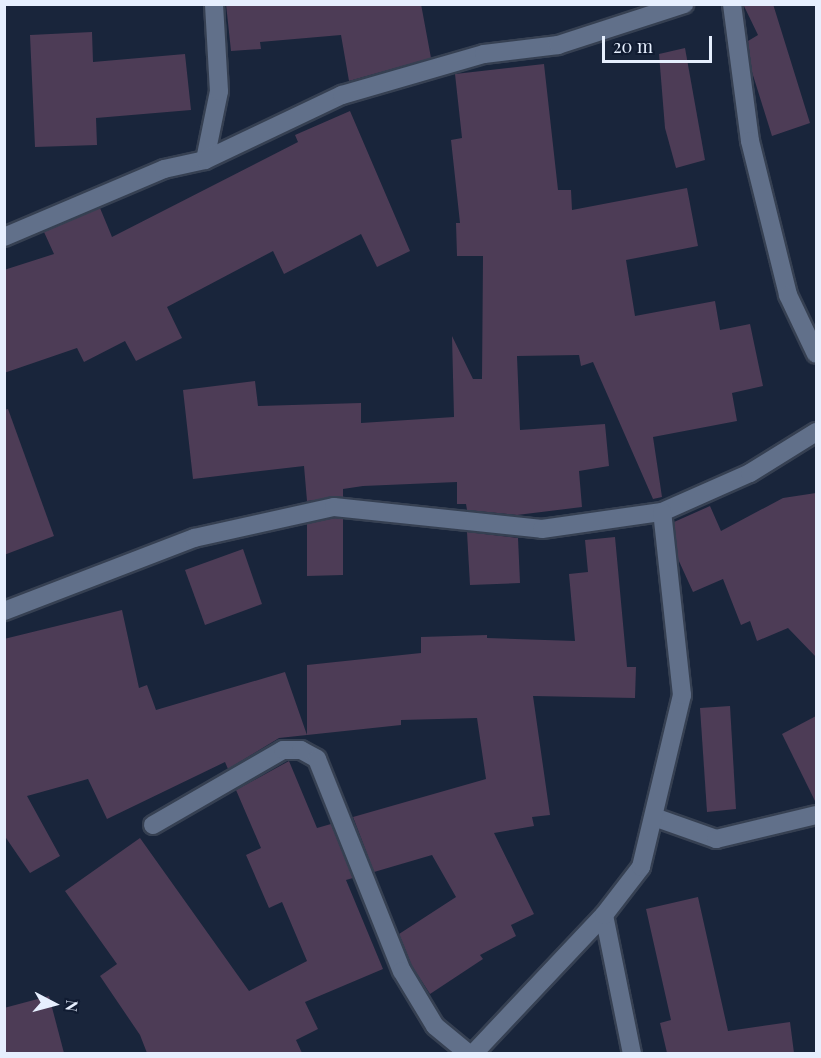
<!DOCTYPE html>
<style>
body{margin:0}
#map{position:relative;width:821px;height:1058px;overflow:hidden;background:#19253b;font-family:"Playfair Display",serif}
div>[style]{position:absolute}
.building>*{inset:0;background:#4d3c56}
.roads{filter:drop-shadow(2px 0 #364052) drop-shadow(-2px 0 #364052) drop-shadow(0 2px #364052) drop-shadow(0 -2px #364052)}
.minor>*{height:18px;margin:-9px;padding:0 9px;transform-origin:9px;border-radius:9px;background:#61708a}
span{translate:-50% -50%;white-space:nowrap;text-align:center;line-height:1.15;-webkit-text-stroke:5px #101b31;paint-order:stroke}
.frame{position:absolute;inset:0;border:6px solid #e6effe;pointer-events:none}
.north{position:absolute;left:24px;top:974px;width:60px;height:60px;-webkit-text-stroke:4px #101b31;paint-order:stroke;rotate:96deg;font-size:16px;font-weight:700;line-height:24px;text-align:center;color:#e6effe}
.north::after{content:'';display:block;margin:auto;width:21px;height:27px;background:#e6effe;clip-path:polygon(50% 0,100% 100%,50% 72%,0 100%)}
.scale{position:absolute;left:602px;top:36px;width:110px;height:27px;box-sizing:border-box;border:3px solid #e6effe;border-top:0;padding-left:8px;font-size:18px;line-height:21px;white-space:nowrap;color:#e6effe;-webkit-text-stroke:4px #101b31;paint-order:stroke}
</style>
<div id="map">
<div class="building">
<i style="clip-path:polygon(226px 4px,421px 4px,431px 58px,349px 81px,341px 35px,260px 42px,261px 49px,231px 51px)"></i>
<i style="clip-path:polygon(743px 4px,773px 4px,810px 123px,772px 136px,752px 72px,748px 41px,758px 35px)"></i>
<i style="clip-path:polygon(92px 32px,93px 62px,185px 54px,191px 110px,96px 118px,97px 145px,35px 147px,30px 35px)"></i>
<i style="clip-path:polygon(685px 48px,705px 160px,676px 168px,665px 128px,659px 54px)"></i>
<i style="clip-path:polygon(544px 64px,558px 190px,571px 190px,572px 210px,687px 188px,698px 246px,626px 260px,635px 316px,715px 301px,720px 330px,750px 324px,763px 386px,732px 393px,737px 421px,653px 437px,662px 497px,653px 499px,593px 362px,581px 366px,579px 355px,517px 356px,520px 430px,605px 424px,609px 466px,579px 471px,582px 507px,517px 515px,467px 510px,466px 504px,457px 504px,457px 482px,363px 486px,343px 489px,343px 497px,307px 501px,304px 466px,193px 479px,183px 390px,255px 381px,258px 406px,361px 403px,361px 423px,454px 417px,452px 336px,473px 379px,482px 379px,483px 256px,457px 256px,456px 223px,460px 223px,451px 140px,462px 138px,455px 74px)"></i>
<i style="clip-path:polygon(350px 111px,410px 251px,377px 267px,361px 234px,284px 274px,273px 251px,167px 307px,182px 338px,136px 361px,125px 341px,84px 362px,77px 348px,4px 373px,4px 270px,54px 254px,44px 232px,100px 208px,112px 237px,298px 142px,295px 135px)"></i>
<i style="clip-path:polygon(8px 409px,54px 536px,4px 555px,4px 410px)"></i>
<i style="clip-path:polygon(816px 493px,816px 657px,788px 628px,757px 641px,750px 621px,741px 625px,723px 579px,693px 592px,678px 559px,674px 522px,710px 506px,721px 531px,783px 498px)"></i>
<i style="clip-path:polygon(335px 518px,343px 519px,343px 575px,307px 576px,307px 524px)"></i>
<i style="clip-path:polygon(467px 532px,518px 538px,520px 583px,470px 585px)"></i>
<i style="clip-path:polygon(615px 537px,627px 667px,636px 667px,635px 698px,533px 696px,550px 815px,532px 817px,534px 826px,494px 833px,534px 914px,511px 925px,516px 936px,480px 955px,483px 959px,430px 994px,412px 966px,399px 934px,456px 897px,432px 855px,374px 872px,353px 817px,486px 779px,477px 718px,401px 720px,401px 725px,307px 735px,307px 665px,421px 653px,421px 637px,487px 635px,487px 638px,575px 641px,569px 574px,588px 572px,585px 540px)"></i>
<i style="clip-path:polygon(243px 549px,262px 604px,205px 625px,185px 570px)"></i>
<i style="clip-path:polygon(122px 610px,139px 688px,147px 685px,156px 710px,285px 672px,307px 735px,279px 738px,228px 769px,225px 762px,107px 819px,88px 779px,27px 796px,60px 856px,30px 873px,4px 835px,4px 639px)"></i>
<i style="clip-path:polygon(730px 706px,736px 809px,707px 812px,700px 708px)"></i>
<i style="clip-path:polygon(816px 716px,816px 803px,782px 734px)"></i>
<i style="clip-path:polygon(289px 761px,317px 828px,331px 824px,353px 878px,346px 880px,383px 969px,305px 1002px,318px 1029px,296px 1040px,302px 1053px,147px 1053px,140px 1035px,100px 976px,117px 964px,65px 891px,140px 838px,249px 991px,307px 961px,282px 902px,269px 908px,246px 855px,261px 848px,236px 790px)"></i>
<i style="clip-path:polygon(698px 897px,728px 1031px,790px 1022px,794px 1053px,667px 1053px,660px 1023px,671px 1020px,646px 909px)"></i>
<i style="clip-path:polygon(49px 996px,64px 1053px,4px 1053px,4px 1008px)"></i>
</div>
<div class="roads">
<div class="minor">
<i style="left:732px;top:4px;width:138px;rotate:82.5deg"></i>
<i style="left:750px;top:141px;width:159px;rotate:76.1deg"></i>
<i style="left:788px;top:295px;width:65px;rotate:64.6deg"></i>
<i style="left:205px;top:160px;width:70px;rotate:-78.5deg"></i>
<i style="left:219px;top:91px;width:87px;rotate:-93.3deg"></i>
<i style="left:4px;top:237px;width:174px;rotate:-23deg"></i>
<i style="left:164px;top:169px;width:42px;rotate:-12.4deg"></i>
<i style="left:205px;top:160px;width:152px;rotate:-25.4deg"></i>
<i style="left:342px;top:95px;width:148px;rotate:-16.1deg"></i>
<i style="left:484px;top:54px;width:75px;rotate:-6.9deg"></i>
<i style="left:558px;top:45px;width:133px;rotate:-18deg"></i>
<i style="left:4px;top:611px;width:204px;rotate:-21deg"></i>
<i style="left:194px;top:538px;width:143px;rotate:-12.5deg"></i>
<i style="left:334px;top:507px;width:209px;rotate:6deg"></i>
<i style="left:542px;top:529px;width:121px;rotate:-8.1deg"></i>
<i style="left:662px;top:512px;width:96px;rotate:-23.9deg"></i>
<i style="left:750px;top:473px;width:78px;rotate:-31.8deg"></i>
<i style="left:654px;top:817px;width:66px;rotate:19.5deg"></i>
<i style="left:716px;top:839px;width:103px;rotate:-13.5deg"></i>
<i style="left:153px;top:825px;width:150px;rotate:-30deg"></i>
<i style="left:283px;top:750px;width:18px"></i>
<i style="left:301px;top:750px;width:18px;rotate:29deg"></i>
<i style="left:317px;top:759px;width:228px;rotate:68.2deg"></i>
<i style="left:402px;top:971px;width:64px;rotate:59deg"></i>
<i style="left:435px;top:1026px;width:44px;rotate:39.5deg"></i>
<i style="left:604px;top:915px;width:142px;rotate:78.6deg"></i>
<i style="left:473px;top:1054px;width:191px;rotate:-46.7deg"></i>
<i style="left:604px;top:915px;width:61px;rotate:-52.4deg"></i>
<i style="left:641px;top:867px;width:177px;rotate:-76.6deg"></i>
<i style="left:682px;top:695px;width:184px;rotate:-96.2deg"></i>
</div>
</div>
<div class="frame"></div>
<div class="north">N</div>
<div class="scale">20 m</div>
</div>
